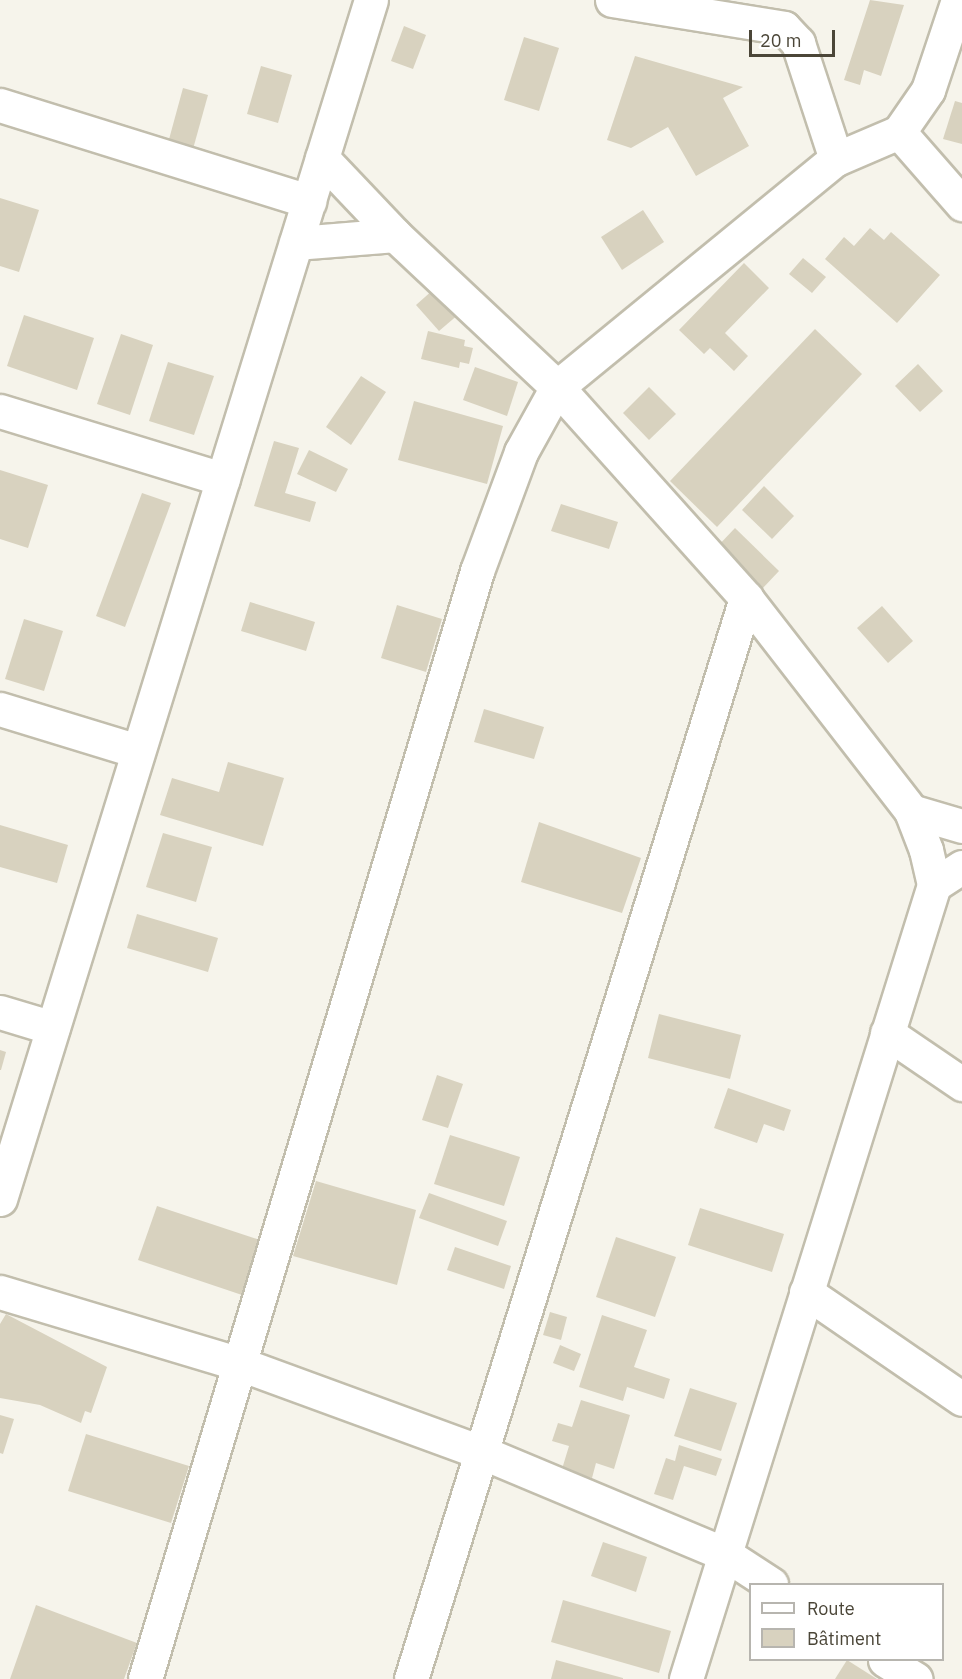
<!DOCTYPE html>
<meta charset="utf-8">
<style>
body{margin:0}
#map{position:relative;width:962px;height:1679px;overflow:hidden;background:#f6f4eb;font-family:"IBM Plex Sans",sans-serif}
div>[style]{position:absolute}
.building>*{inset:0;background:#d8d2bf}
.roads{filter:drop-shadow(2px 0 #c2bead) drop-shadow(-2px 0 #c2bead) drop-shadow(0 2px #c2bead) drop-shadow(0 -2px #c2bead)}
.minor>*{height:33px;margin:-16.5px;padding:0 16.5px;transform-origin:16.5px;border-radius:16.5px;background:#fff}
span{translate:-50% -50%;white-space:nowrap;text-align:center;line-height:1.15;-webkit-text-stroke:6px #fff;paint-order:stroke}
.legend{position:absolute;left:749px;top:1583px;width:195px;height:78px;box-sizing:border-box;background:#fff;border:2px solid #b7b5af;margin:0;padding:8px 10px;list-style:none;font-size:18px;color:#4b4638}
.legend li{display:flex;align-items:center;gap:12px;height:30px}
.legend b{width:30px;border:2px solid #b7b5af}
.scale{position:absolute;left:749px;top:30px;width:86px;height:27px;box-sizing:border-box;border:3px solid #4b4638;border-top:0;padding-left:8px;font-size:18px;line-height:21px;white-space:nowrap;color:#4b4638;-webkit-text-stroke:4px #fff;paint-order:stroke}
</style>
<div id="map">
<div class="building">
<i style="clip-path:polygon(870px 0,904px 5px,881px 76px,864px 70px,860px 85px,844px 80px)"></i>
<i style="clip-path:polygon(404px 26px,426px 35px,413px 69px,391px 61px)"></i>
<i style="clip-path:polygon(524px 37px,559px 48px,539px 111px,504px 100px)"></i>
<i style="clip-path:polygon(635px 56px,743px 87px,723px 98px,749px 146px,696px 176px,668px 127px,631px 148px,607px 140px)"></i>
<i style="clip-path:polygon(261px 66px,292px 75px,278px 123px,247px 114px)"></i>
<i style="clip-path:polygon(183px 88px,208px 95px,193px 149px,168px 143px)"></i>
<i style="clip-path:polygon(955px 101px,962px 103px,962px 144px,943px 139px)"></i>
<i style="clip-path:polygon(0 198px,39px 210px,19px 272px,0 266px)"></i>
<i style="clip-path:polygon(643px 210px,664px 242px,622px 270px,601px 237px)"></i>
<i style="clip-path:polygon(870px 228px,884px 240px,891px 232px,940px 275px,897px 323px,825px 259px,844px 237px,854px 246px)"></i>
<i style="clip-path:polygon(803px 258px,826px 277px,812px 293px,789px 274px)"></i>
<i style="clip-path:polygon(744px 263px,769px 288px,725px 333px,748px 356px,734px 371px,710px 348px,704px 354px,679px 330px)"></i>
<i style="clip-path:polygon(443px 281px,466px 308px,439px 331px,416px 305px)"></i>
<i style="clip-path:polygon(24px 315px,94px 338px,77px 390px,7px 366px)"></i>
<i style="clip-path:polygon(815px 329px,862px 374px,717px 527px,670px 481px)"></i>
<i style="clip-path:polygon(428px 331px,465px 340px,464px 346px,473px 348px,469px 364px,460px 362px,459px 368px,421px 359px)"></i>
<i style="clip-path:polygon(121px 334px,153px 345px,130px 415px,97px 404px)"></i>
<i style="clip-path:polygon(168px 362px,214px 376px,194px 435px,149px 421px)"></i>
<i style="clip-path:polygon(918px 364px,943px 391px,920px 412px,895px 386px)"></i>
<i style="clip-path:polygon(475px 367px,518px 382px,507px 416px,463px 400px)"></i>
<i style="clip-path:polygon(361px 376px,386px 392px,351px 445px,326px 427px)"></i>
<i style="clip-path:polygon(649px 387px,676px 414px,649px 440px,623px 413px)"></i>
<i style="clip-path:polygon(414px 401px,503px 426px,487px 484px,398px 460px)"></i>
<i style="clip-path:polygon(274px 441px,299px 448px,285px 493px,316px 502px,310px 522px,254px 506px)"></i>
<i style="clip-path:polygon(309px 450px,348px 469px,336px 492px,297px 474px)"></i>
<i style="clip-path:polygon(0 470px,48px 485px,28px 548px,0 539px)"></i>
<i style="clip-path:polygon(764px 486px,794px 516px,772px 539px,742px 510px)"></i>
<i style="clip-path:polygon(142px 493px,171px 503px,125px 627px,96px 616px)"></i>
<i style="clip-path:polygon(561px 504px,618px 522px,609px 549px,551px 531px)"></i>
<i style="clip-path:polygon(735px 528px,779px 571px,760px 591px,716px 548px)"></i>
<i style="clip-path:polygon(250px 602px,315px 622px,306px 651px,241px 631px)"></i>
<i style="clip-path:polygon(397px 605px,442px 619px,426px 672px,381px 658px)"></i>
<i style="clip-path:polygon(882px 606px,913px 641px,888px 663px,857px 628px)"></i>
<i style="clip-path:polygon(24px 619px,63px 631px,44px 691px,5px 679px)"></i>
<i style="clip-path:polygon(484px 709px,544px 727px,534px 759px,474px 742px)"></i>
<i style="clip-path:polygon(228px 762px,284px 778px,263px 846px,160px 815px,172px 778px,219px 792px)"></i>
<i style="clip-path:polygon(539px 822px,641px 858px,622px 913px,521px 882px)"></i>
<i style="clip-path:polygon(0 825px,68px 845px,57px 883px,0 867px)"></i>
<i style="clip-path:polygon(163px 833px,212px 847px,196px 902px,146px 887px)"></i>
<i style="clip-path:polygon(137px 914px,218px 938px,208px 972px,127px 948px)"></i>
<i style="clip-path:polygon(659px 1014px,741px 1035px,730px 1079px,648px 1058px)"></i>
<i style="clip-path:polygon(0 1050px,6px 1052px,1px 1070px,0 1070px)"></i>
<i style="clip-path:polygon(437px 1075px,463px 1084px,448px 1128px,422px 1120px)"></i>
<i style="clip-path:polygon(728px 1088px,791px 1110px,784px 1131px,764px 1124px,757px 1143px,714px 1128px)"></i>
<i style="clip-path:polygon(450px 1135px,520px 1157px,504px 1206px,434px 1184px)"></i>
<i style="clip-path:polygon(316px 1181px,416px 1210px,397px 1285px,293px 1256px)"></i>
<i style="clip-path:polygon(429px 1193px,507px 1221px,498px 1246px,419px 1218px)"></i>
<i style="clip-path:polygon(157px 1206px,263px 1241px,245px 1296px,138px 1260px)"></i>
<i style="clip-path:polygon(700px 1208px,784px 1234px,772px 1272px,688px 1245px)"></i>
<i style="clip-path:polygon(616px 1237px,676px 1257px,655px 1317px,596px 1297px)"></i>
<i style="clip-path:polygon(455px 1247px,511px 1266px,504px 1289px,447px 1270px)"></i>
<i style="clip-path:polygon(550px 1312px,567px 1317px,561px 1340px,543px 1335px)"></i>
<i style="clip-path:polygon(6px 1314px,107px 1367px,91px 1413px,85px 1411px,81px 1423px,40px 1405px,0 1398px,0 1324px)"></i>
<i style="clip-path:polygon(602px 1315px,647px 1330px,634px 1367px,670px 1379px,664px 1399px,627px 1387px,623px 1401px,579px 1387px)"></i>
<i style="clip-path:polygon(560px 1345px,581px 1354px,574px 1371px,553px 1363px)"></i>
<i style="clip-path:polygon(690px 1388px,737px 1403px,721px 1451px,674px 1436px)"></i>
<i style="clip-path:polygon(581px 1400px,630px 1415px,614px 1469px,596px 1463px,592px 1478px,562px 1469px,569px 1446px,552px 1441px,558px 1423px,572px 1427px)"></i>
<i style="clip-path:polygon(0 1415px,14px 1419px,3px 1454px,0 1453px)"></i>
<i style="clip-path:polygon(86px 1434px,189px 1466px,171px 1523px,68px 1491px)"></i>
<i style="clip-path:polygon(679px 1445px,722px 1459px,716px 1476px,684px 1466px,673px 1500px,654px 1494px,666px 1458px,675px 1461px)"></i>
<i style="clip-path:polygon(603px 1542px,647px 1557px,636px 1592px,591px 1576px)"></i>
<i style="clip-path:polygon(563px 1600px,671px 1631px,659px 1673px,551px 1642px)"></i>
<i style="clip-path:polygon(36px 1605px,137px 1643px,124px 1679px,10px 1679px)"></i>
<i style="clip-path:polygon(556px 1660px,623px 1678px,623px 1679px,551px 1679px)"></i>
<i style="clip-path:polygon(847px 1660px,877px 1679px,835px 1679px)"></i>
</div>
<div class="roads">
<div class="minor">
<i style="left:612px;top:0;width:174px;rotate:9.2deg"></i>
<i style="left:784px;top:28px;width:21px;rotate:47deg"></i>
<i style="left:798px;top:43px;width:122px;rotate:71.9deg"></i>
<i style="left:0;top:105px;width:324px;rotate:17.3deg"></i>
<i style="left:899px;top:132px;width:96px;rotate:48.8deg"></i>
<i style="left:322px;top:158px;width:106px;rotate:46.5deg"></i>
<i style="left:395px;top:235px;width:222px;rotate:43.2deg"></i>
<i style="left:557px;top:387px;width:283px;rotate:48.1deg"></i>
<i style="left:746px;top:598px;width:269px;rotate:52.2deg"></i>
<i style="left:911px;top:811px;width:42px;rotate:69deg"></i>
<i style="left:926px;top:850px;width:36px;rotate:77deg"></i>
<i style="left:934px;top:885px;width:832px;rotate:107.35deg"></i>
<i style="left:296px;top:243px;width:99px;rotate:-4.6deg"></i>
<i style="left:0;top:411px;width:233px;rotate:17deg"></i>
<i style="left:0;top:709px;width:143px;rotate:17deg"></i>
<i style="left:911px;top:811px;width:53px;rotate:16.4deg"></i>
<i style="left:934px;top:885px;width:33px;rotate:-33deg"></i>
<i style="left:0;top:1012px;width:55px;rotate:16.8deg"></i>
<i style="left:887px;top:1033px;width:91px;rotate:34.2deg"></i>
<i style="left:0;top:1199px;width:1255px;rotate:-72.81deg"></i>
<i style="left:0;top:1292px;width:251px;rotate:16.7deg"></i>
<i style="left:240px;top:1364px;width:257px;rotate:20.1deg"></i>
<i style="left:481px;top:1452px;width:264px;rotate:22.7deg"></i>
<i style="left:725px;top:1554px;width:55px;rotate:33.1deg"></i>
<i style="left:806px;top:1292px;width:189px;rotate:34.4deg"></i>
<i style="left:885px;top:1660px;width:36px;rotate:32deg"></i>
<i style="left:145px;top:1679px;width:1157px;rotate:-73.32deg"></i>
<i style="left:477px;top:571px;width:127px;rotate:-69.7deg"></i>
<i style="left:521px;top:452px;width:74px;rotate:-61deg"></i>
<i style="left:557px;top:387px;width:360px;rotate:-39.3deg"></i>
<i style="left:836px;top:159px;width:69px;rotate:-23.2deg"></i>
<i style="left:899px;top:132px;width:51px;rotate:-55.4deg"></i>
<i style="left:928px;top:90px;width:95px;rotate:-71.6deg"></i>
<i style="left:411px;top:1679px;width:1132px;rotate:-72.78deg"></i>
</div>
</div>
<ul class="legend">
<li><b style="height:8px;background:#fff"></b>Route</li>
<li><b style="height:16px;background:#d8d2bf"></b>Bâtiment</li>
</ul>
<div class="scale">20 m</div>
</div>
